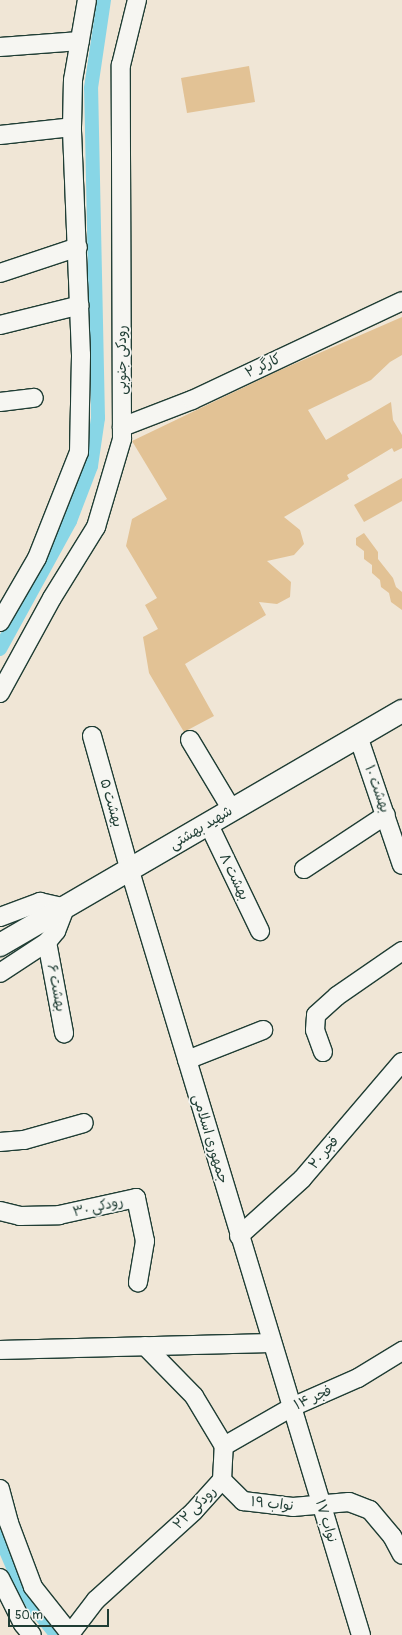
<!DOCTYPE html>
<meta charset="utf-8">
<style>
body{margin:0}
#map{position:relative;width:402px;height:1635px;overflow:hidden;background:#f0e6d6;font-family:Pangolin,"Playpen Sans Arabic",sans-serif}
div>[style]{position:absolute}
.canal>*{height:14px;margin:-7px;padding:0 7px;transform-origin:7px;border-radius:7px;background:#88d6e6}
.building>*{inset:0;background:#e2c295}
.roads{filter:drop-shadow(1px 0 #1f3d34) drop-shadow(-1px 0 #1f3d34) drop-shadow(0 1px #1f3d34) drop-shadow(0 -1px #1f3d34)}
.minor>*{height:18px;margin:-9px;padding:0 9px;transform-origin:9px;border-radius:9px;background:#f6f6f2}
.major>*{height:22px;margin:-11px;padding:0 11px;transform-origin:11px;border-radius:11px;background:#f6f6f2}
span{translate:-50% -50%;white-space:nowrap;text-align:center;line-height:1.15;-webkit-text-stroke:3.5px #f6f6f2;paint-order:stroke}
.street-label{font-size:14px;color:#1f3d34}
.scale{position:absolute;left:8px;top:1609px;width:101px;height:18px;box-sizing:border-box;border:2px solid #1f3d34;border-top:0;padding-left:5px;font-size:12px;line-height:14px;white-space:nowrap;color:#1f3d34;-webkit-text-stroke:3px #f6f6f2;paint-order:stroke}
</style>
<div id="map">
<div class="canal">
<i style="left:0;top:649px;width:146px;rotate:-61.3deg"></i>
<i style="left:70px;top:521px;width:59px;rotate:-69.1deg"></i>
<i style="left:91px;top:466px;width:49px;rotate:-81.7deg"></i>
<i style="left:98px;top:418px;width:330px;rotate:-91.2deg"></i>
<i style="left:91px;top:88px;width:89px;rotate:-81.6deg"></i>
<i style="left:0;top:1537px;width:40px;rotate:66.6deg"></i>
<i style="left:16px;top:1574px;width:38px;rotate:61deg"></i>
<i style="left:34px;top:1607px;width:36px;rotate:51deg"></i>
</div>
<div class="building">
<i style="clip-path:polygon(249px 66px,255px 102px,187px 113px,181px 78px)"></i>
<i style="clip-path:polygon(402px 317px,402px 355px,390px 362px,371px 380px,308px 410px,326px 440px,391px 402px,393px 420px,402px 435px,402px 448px,394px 452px,392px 448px,347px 475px,349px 479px,284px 517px,300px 530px,304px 544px,294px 555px,267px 561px,291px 582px,290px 597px,277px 604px,259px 602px,266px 615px,185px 664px,214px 716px,184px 732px,149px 673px,143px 637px,158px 629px,145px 605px,157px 598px,126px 546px,132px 519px,167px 499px,132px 441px,278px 371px)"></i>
<i style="clip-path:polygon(402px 478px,402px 501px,364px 522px,354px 505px)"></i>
<i style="clip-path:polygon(364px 533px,378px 552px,378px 559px,393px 578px,396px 587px,402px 592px,402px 610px,391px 602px,389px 593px,381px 587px,380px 580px,372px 573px,372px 565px,364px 559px,364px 551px,356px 545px,356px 538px)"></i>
</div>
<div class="roads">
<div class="minor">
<i style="left:0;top:47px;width:80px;rotate:-4.3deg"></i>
<i style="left:0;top:135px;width:72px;rotate:-6.3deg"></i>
<i style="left:0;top:273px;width:82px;rotate:-18.4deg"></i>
<i style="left:0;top:325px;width:82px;rotate:-14deg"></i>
<i style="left:0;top:402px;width:34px;rotate:-7deg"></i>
<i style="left:122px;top:427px;width:75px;rotate:-21.1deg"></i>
<i style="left:192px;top:400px;width:232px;rotate:-25.2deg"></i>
<i style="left:0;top:622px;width:74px;rotate:-60deg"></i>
<i style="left:37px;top:558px;width:114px;rotate:-68.4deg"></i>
<i style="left:79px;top:452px;width:97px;rotate:-88.8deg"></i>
<i style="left:81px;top:355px;width:228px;rotate:-92.3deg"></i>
<i style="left:72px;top:127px;width:47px;rotate:-88.8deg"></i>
<i style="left:73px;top:80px;width:81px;rotate:-80.1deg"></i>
<i style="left:0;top:693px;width:108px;rotate:-61.3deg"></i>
<i style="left:52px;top:598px;width:84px;rotate:-58.2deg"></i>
<i style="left:96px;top:527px;width:92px;rotate:-73.5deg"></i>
<i style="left:122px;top:439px;width:374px;rotate:-90.2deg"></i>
<i style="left:121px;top:65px;width:67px;rotate:-76.2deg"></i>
<i style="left:92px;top:736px;width:140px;rotate:74.3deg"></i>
<i style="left:130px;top:871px;width:798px;rotate:73.18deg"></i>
<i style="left:358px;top:736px;width:136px;rotate:71.2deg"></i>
<i style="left:190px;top:740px;width:82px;rotate:59deg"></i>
<i style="left:208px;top:823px;width:120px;rotate:64.3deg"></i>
<i style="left:304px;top:869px;width:98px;rotate:-33.4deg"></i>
<i style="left:0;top:917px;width:43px;rotate:-20.6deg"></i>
<i style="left:40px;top:902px;width:26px;rotate:13deg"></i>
<i style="left:65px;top:908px;width:25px;rotate:111deg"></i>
<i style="left:56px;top:931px;width:14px;rotate:129deg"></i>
<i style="left:47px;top:942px;width:56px;rotate:146.6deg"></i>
<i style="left:47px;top:942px;width:93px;rotate:79.4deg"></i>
<i style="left:323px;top:1052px;width:23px;rotate:-110deg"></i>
<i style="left:315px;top:1030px;width:15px;rotate:-86deg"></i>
<i style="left:316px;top:1015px;width:28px;rotate:-42deg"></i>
<i style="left:337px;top:996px;width:79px;rotate:-34.7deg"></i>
<i style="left:187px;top:1060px;width:82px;rotate:-21.5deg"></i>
<i style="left:0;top:1142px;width:24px;rotate:-5deg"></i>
<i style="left:24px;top:1140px;width:62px;rotate:-15.8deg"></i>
<i style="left:0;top:1211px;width:21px;rotate:14deg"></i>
<i style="left:20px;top:1216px;width:39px;rotate:-1deg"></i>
<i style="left:59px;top:1215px;width:79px;rotate:-12.4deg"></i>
<i style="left:136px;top:1198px;width:44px;rotate:78.2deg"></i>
<i style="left:145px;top:1241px;width:42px;rotate:99.7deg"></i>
<i style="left:239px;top:1236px;width:85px;rotate:-42.1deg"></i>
<i style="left:302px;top:1179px;width:154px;rotate:-49.5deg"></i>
<i style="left:0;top:1350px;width:272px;rotate:-1.5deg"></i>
<i style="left:224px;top:1446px;width:78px;rotate:-29.8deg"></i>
<i style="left:292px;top:1407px;width:72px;rotate:-23.7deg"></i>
<i style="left:358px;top:1378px;width:52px;rotate:-31.5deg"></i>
<i style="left:222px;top:1480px;width:30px;rotate:45deg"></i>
<i style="left:243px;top:1501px;width:50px;rotate:6.8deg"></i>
<i style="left:293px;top:1507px;width:56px;rotate:-5.1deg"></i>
<i style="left:349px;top:1502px;width:22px;rotate:21deg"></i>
<i style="left:370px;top:1510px;width:34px;rotate:50deg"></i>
<i style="left:392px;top:1536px;width:21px;rotate:62deg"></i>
<i style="left:0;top:1489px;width:35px;rotate:75deg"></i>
<i style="left:9px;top:1523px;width:68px;rotate:69.4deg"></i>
<i style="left:33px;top:1587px;width:61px;rotate:51.6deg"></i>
<i style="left:0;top:1578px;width:51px;rotate:63.4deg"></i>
<i style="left:23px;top:1624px;width:14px;rotate:51deg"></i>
<i style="left:70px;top:1634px;width:43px;rotate:-52.6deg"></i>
<i style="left:96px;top:1600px;width:132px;rotate:-42.2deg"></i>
<i style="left:194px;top:1511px;width:42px;rotate:-47.9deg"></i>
<i style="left:222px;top:1480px;width:34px;rotate:-87deg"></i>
<i style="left:224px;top:1446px;width:58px;rotate:-121deg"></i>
<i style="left:194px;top:1396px;width:70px;rotate:-134.4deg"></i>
</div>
<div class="major">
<i style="left:0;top:945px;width:465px;rotate:-30.2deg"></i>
</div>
</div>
<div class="street-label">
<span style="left:122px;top:360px;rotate:-90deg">رودکی جنوبی</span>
<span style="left:263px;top:366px;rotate:-25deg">کارگر ۲</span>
<span style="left:377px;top:789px;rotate:70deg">بهشت ۱۰</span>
<span style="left:111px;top:803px;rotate:74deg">بهشت ۵</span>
<span style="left:201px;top:828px;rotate:-31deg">شهید بهشتی</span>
<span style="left:234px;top:877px;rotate:64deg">بهشت ۸</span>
<span style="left:56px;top:988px;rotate:79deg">بهشت ۶</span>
<span style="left:210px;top:1139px;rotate:73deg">جمهوری اسلامی</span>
<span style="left:324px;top:1153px;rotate:-50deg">فجر ۲۰</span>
<span style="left:98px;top:1207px;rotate:-13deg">رودکی ۳۰</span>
<span style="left:313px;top:1398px;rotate:-24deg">فجر ۱۴</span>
<span style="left:272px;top:1504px;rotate:6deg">نواب ۱۹</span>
<span style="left:195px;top:1508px;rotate:-45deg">رودکی ۲۲</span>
<span style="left:326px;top:1521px;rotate:73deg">نواب ۱۷</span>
</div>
<div class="scale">50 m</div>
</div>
